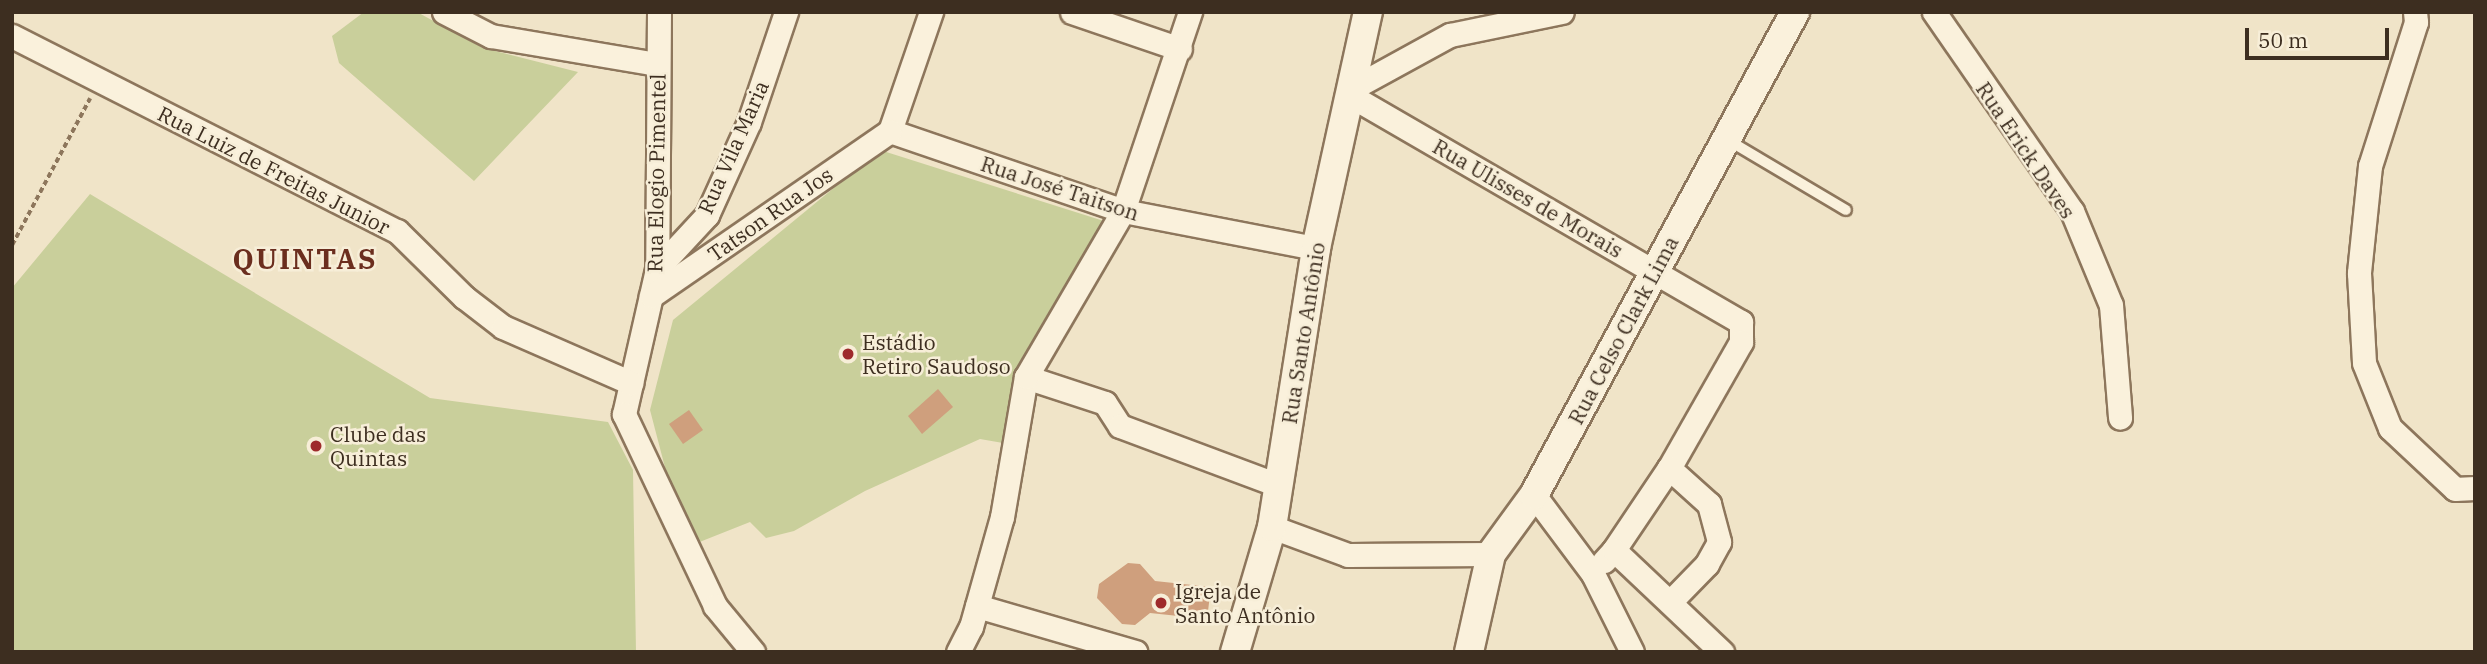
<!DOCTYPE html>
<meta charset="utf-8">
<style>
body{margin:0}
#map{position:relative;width:2487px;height:664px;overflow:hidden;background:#f0e4c8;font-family:"IBM Plex Serif",serif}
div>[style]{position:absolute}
.green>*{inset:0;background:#c9cf9b}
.building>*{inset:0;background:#cf9f7d}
.path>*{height:3.5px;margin-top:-1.75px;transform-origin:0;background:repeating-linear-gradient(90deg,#8d765c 0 5px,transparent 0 8.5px)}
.roads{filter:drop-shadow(2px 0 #8d765c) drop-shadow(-2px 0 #8d765c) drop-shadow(0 2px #8d765c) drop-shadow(0 -2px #8d765c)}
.service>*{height:10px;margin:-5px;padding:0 5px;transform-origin:5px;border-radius:5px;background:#faf1dc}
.minor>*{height:23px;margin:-11.5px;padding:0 11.5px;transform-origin:11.5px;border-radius:11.5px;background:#faf1dc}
.tertiary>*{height:28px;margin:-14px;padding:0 14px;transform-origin:14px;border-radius:14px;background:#faf1dc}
.dots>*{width:19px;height:19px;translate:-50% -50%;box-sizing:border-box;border:4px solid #f7eed8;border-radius:50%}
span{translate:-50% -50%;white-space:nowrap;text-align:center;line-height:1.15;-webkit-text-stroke:5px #f7eed8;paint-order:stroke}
.street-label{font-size:21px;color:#3d2e20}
.poi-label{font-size:21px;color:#3d2e20}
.left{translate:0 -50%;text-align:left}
.district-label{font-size:28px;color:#6b2e1e;font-weight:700;letter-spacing:2px}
.frame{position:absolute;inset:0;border:14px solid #3d2e20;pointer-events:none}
.scale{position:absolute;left:2245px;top:28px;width:144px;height:32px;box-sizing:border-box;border:4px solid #3d2e20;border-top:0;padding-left:9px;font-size:21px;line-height:24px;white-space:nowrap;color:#3d2e20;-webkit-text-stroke:5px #f7eed8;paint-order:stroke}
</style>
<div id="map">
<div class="green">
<i style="clip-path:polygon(364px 12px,417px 12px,483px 48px,578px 72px,474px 181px,339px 63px,332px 36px)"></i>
<i style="clip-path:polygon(880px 150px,1107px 222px,1012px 388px,1003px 443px,980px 439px,865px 491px,794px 531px,766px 538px,750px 522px,692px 545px,673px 498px,650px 410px,673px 320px)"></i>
<i style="clip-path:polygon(90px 194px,430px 398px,608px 422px,633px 470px,636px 652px,13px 652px,12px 288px)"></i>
</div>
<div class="building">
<i style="clip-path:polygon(938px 389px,953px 407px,922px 434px,908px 416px)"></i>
<i style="clip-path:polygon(689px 410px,703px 430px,683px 444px,669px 424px)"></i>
<i style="clip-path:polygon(1128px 563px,1140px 564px,1155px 581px,1211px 587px,1207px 619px,1150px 613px,1135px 625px,1122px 624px,1097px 598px,1099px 584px)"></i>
</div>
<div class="path">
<i style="left:12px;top:245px;width:166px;rotate:-62deg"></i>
</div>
<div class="roads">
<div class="service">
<i style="left:1728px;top:140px;width:137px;rotate:30.7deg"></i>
</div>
<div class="minor">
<i style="left:444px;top:12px;width:53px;rotate:27.1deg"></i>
<i style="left:491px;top:36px;width:168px;rotate:9.6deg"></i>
<i style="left:659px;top:12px;width:257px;rotate:90.4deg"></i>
<i style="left:657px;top:269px;width:149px;rotate:102.8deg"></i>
<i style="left:624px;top:414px;width:212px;rotate:64.6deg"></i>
<i style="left:715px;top:606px;width:60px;rotate:50.4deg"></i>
<i style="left:1072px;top:12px;width:114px;rotate:18.9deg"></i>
<i style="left:1934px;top:12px;width:242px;rotate:55.3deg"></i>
<i style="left:2072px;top:211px;width:102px;rotate:67.5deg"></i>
<i style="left:2111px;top:305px;width:113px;rotate:85.4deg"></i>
<i style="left:2415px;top:12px;width:10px;rotate:84deg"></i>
<i style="left:2416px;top:22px;width:151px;rotate:107.7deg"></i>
<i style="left:2370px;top:166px;width:108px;rotate:95.9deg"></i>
<i style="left:2359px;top:273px;width:90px;rotate:86.8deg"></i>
<i style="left:2364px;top:363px;width:70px;rotate:68.2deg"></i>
<i style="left:2390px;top:428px;width:89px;rotate:43.2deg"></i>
<i style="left:2455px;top:489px;width:20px;rotate:-3deg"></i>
<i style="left:12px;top:36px;width:432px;rotate:26.9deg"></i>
<i style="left:397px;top:231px;width:94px;rotate:44.6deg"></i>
<i style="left:464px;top:297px;width:49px;rotate:37.6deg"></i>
<i style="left:503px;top:327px;width:140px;rotate:23.6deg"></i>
<i style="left:1353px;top:88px;width:111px;rotate:-28.7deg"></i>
<i style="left:1450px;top:35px;width:114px;rotate:-11.6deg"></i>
<i style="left:1351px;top:96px;width:451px;rotate:30.1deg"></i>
<i style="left:1741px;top:322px;width:20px;rotate:90deg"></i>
<i style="left:1741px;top:342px;width:145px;rotate:119.7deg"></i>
<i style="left:1669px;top:468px;width:99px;rotate:123.9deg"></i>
<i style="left:890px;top:131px;width:246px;rotate:18.9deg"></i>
<i style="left:1123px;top:211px;width:197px;rotate:10.9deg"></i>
<i style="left:890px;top:131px;width:126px;rotate:-71deg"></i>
<i style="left:657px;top:269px;width:74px;rotate:-47.2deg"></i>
<i style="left:707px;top:215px;width:102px;rotate:-65.7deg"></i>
<i style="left:749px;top:122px;width:116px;rotate:-71.4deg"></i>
<i style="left:651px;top:296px;width:290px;rotate:-34.6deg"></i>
<i style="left:1026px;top:377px;width:83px;rotate:18.2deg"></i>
<i style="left:1105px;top:403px;width:27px;rotate:57deg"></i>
<i style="left:1120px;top:426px;width:169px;rotate:20.5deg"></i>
<i style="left:1669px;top:468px;width:54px;rotate:42deg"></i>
<i style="left:1709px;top:504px;width:39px;rotate:75deg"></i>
<i style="left:1719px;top:542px;width:25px;rotate:119deg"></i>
<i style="left:1707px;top:564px;width:52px;rotate:134.2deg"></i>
<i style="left:1534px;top:495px;width:99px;rotate:53.2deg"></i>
<i style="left:1593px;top:574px;width:87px;rotate:63.4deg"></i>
<i style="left:1272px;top:527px;width:81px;rotate:20.2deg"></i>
<i style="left:1348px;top:555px;width:143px;rotate:-0.4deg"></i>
<i style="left:1604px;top:561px;width:15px;rotate:-48deg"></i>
<i style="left:1614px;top:550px;width:149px;rotate:43.4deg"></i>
<i style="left:977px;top:606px;width:165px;rotate:16.2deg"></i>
<i style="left:958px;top:652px;width:28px;rotate:-63deg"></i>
<i style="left:971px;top:627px;width:114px;rotate:-74.3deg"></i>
<i style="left:1002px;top:517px;width:142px;rotate:-80.3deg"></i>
<i style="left:1026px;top:377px;width:192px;rotate:-59.7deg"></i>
<i style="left:1123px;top:211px;width:210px;rotate:-71.4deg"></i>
</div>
<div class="tertiary">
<i style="left:1235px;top:652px;width:130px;rotate:-73.5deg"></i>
<i style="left:1272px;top:527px;width:282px;rotate:-81deg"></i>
<i style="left:1316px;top:248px;width:242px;rotate:-77.6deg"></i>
<i style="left:1469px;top:652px;width:100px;rotate:-77.3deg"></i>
<i style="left:1491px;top:554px;width:73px;rotate:-53.9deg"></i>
<i style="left:1534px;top:495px;width:549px;rotate:-61.61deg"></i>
</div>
</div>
<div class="dots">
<i style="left:848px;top:354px;background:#9e2a2b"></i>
<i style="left:316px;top:446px;background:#9e2a2b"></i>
<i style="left:1161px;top:603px;background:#9e2a2b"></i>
</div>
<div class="street-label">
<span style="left:733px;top:147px;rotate:-66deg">Rua Vila Maria</span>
<span style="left:2026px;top:150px;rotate:56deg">Rua Erick Daves</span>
<span style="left:274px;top:170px;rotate:27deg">Rua Luiz de Freitas Junior</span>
<span style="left:656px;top:173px;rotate:-89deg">Rua Elogio Pimentel</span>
<span style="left:1060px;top:188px;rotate:18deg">Rua José Taitson</span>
<span style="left:1528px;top:198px;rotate:30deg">Rua Ulisses de Morais</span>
<span style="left:770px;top:214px;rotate:-35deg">Tatson Rua Jos</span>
<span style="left:1623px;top:330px;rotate:-62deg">Rua Celso Clark Lima</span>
<span style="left:1303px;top:333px;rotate:-81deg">Rua Santo Antônio</span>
</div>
<div class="poi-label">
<span class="left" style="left:862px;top:354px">Estádio<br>Retiro Saudoso</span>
<span class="left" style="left:330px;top:446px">Clube das<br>Quintas</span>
<span class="left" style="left:1175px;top:603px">Igreja de<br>Santo Antônio</span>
</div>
<div class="district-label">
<span style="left:305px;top:259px">QUINTAS</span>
</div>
<div class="frame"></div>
<div class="scale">50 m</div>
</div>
